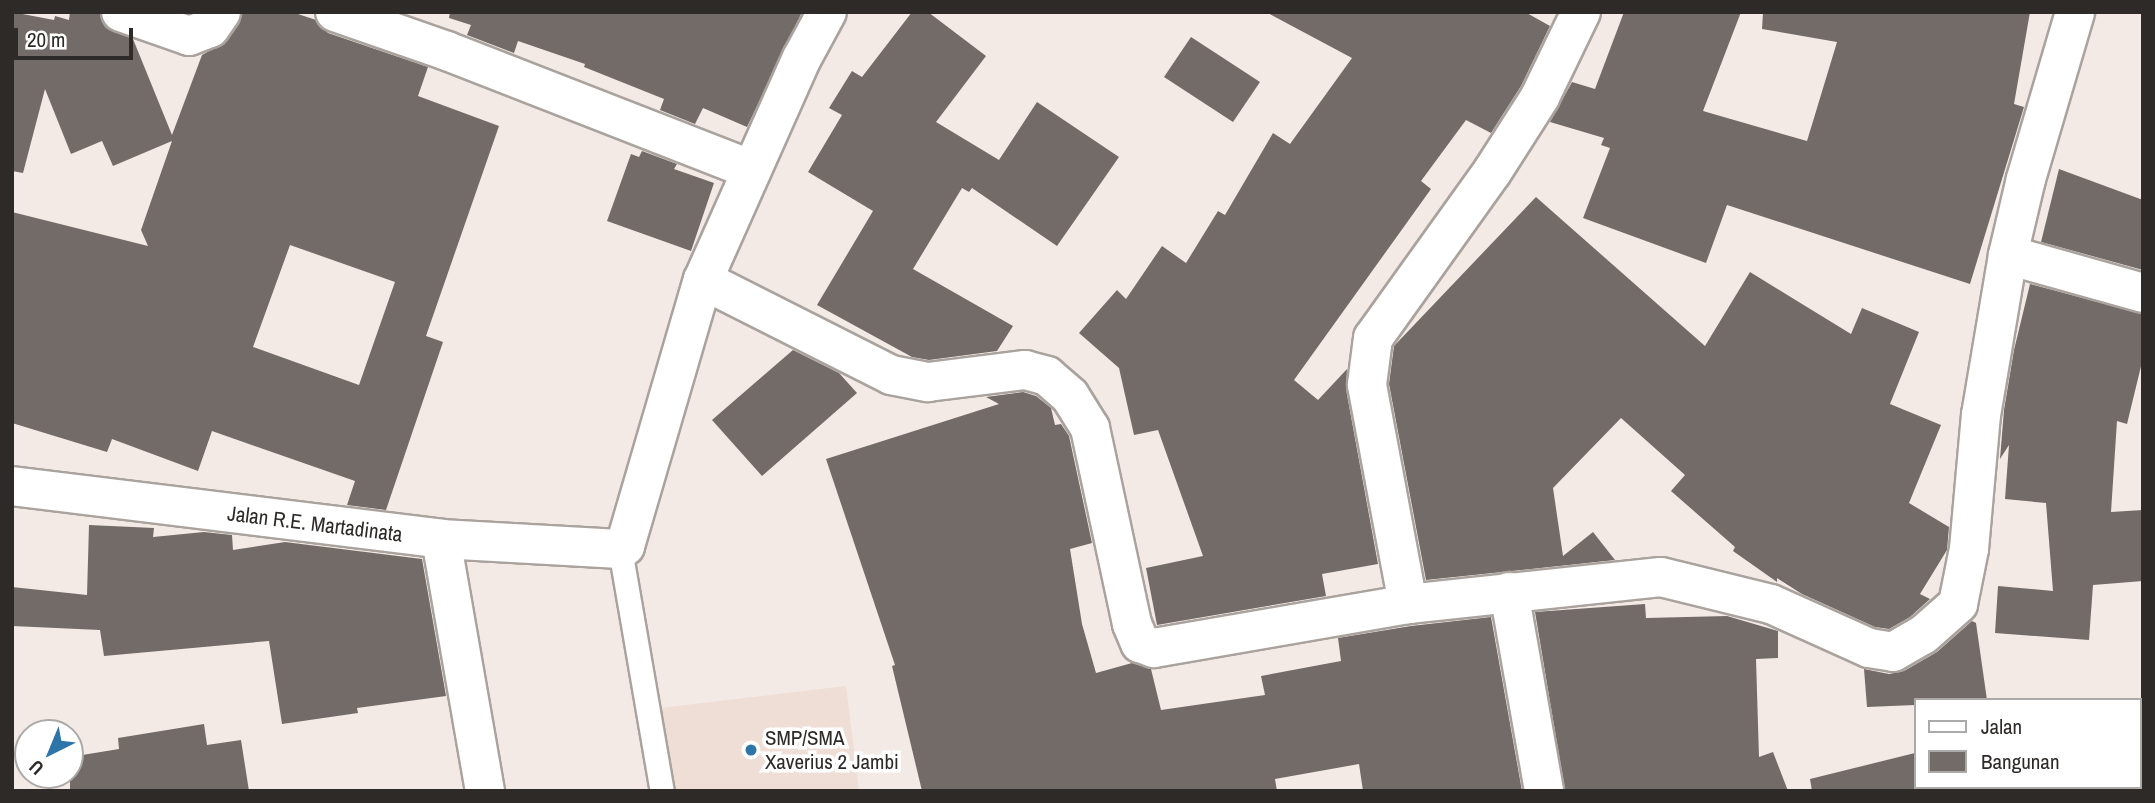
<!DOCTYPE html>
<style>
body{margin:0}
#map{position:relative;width:2155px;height:803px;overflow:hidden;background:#f3eae5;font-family:"Archivo Narrow",sans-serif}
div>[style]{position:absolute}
.built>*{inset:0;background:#eeded5}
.building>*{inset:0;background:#736b67}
.roads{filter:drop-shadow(2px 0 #aaa29d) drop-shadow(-2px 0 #aaa29d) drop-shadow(0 2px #aaa29d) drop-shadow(0 -2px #aaa29d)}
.service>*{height:23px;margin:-11.5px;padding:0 11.5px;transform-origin:11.5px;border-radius:11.5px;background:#fff}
.minor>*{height:38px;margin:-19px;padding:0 19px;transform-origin:19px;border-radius:19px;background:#fff}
.dots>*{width:19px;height:19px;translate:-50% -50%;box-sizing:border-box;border:4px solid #fff;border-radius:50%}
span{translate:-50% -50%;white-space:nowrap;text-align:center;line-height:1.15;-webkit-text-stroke:7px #fff;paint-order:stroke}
.street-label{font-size:21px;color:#2d2a28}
.poi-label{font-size:21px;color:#2d2a28}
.left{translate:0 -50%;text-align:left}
.frame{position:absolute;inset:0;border:14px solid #2d2a28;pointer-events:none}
.legend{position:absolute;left:1914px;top:698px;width:228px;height:91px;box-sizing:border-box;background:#fff;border:2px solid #abaaa9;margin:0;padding:9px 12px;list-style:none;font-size:21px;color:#2d2a28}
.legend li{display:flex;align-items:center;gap:14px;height:35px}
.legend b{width:35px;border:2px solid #abaaa9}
.north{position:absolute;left:14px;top:719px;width:70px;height:70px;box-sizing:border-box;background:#fff;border:2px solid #abaaa9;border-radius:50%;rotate:223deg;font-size:19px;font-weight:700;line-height:28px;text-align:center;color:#2d2a28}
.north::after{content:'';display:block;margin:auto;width:24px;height:32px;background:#2d75a9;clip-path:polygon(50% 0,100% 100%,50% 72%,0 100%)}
.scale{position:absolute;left:14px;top:28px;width:119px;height:32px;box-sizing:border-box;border:4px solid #2d2a28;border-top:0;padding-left:9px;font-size:21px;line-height:24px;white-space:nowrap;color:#2d2a28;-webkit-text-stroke:5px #fff;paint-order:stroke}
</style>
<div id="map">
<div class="built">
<i style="clip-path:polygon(846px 686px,859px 791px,653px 791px,643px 710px)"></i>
</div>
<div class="building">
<i style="clip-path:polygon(evenodd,12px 12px,54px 20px,55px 16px,69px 20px,70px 12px,100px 12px,105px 27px,133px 39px,172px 135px,202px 55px,227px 41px,239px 24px,243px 12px,292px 12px,316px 20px,328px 33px,428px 67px,418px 96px,499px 126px,426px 336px,443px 342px,386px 510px,347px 505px,355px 481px,212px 431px,198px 471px,112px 439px,107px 452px,12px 423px,12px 212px,148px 246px,141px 230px,172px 141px,113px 166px,102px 141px,71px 154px,45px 89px,23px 173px,12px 171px,12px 12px,290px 245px,395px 282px,359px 385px,253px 347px,290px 245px)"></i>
<i style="clip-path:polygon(450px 12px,802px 12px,747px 127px,703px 108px,695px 124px,660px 110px,664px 99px,584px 67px,585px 64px,518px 41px,514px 53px,467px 35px,471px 25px,449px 18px)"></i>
<i style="clip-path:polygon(912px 12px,928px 12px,986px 56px,936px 122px,999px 160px,1037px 102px,1119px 157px,1057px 246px,972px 188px,969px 192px,962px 188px,913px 269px,1013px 326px,997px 351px,929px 360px,912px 357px,817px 305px,873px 211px,808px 172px,842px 115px,829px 108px,852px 71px,862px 77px)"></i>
<i style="clip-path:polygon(1266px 12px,1525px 12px,1550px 26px,1521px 86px,1491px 133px,1466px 120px,1421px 181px,1431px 189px,1294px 380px,1318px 400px,1347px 369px,1346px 389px,1378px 564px,1322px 574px,1326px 596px,1157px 625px,1146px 568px,1203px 556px,1158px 430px,1134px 435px,1119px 368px,1079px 333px,1117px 290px,1126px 299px,1162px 246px,1186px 263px,1218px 211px,1225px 215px,1273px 133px,1290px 144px,1352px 58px)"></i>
<i style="clip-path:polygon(1624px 12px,1741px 12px,1703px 111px,1807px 141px,1837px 42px,1762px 29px,1763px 12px,2030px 12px,2014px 104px,2024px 107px,1970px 284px,1727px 205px,1706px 263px,1583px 218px,1610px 148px,1601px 145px,1604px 138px,1550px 122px,1572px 82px,1595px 89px)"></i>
<i style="clip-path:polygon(1191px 37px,1260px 82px,1233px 122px,1164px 77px)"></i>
<i style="clip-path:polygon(642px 151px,677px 164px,674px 169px,714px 183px,691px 251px,607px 221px,631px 154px,639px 157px)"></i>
<i style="clip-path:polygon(2059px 169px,2143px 200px,2143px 270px,2041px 242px)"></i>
<i style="clip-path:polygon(1536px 197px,1705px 346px,1750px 272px,1851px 334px,1862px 308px,1919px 332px,1890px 404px,1941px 425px,1909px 503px,1949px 527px,1947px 550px,1920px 594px,1930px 599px,1910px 617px,1889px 629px,1875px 627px,1802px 594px,1777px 578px,1777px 582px,1733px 551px,1735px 547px,1671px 491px,1685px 475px,1621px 418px,1553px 488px,1563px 556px,1593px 532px,1615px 560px,1426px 580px,1389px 384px,1394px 346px)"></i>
<i style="clip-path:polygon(2030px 284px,2143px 314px,2143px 358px,2127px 424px,2117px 421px,2111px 512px,2143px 510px,2143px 581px,2093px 585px,2089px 640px,1995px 633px,1998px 586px,2053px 591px,2046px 503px,2005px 499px,2009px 445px,2000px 459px,2004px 410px,2014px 350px)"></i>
<i style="clip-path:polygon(793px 350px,839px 373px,857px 393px,762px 476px,712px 420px)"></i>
<i style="clip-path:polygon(1023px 392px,1036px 396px,1051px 408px,1055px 425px,1061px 424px,1069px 436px,1092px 543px,1070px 549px,1082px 624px,1096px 673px,1132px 663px,1151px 669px,1161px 710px,1265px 695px,1261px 676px,1341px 661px,1338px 638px,1411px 626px,1491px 617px,1522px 791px,1363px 791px,1359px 764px,1275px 779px,1277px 791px,922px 791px,892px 666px,895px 665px,826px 459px,999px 404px,986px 397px)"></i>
<i style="clip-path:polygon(89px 525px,154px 528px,153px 537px,204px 532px,232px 535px,233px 550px,285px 542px,422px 559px,446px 696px,357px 708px,358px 713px,282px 724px,269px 641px,104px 656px,100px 630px,12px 626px,12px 587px,87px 595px)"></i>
<i style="clip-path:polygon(1645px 604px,1646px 618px,1727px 616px,1778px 631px,1778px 658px,1756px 659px,1759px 757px,1773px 752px,1788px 791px,1565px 791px,1535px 612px)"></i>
<i style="clip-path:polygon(1972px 621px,1976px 623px,1987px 700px,1915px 700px,1915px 705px,1867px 707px,1864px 669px,1889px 674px,1904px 671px,1937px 652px)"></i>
<i style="clip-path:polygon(204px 724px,207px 745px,241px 740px,249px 791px,70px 791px,70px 757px,119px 749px,118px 738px)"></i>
<i style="clip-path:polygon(1915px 753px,1915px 791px,1812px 791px,1810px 779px)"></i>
</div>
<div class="roads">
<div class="service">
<i style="left:620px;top:549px;width:246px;rotate:80.2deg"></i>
</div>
<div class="minor">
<i style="left:121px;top:12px;width:72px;rotate:19.4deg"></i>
<i style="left:189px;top:36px;width:22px;rotate:-21deg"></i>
<i style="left:210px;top:28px;width:19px;rotate:-55deg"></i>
<i style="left:335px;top:12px;width:119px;rotate:19.2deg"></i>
<i style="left:447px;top:51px;width:327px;rotate:21.3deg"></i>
<i style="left:1581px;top:12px;width:94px;rotate:115.8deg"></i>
<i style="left:1540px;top:97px;width:89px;rotate:122.6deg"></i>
<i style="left:1492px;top:172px;width:204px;rotate:125.6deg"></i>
<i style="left:1373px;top:338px;width:47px;rotate:97.3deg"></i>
<i style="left:1367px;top:385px;width:223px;rotate:79.4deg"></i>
<i style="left:1408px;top:604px;width:254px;rotate:-6.1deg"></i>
<i style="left:1661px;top:577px;width:113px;rotate:13.8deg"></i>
<i style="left:1771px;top:604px;width:107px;rotate:24.2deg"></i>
<i style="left:1869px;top:648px;width:24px;rotate:9deg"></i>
<i style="left:1893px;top:652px;width:34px;rotate:-30deg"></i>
<i style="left:1923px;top:635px;width:47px;rotate:-41.5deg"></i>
<i style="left:1958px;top:604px;width:56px;rotate:-78.7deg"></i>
<i style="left:1969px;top:549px;width:135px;rotate:-84.9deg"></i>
<i style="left:1981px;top:415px;width:162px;rotate:-80.4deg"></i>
<i style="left:2008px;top:255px;width:78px;rotate:-76.7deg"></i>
<i style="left:2026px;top:179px;width:174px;rotate:-73.6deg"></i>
<i style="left:2008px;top:255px;width:140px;rotate:15.7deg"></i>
<i style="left:703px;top:280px;width:211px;rotate:26.8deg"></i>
<i style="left:891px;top:375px;width:38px;rotate:11deg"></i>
<i style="left:928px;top:382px;width:98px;rotate:-7.1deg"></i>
<i style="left:1025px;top:370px;width:23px;rotate:15deg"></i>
<i style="left:1047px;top:376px;width:30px;rotate:41deg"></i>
<i style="left:1070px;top:396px;width:38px;rotate:58deg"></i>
<i style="left:1090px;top:428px;width:200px;rotate:77.9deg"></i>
<i style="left:1132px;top:624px;width:21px;rotate:67deg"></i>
<i style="left:1140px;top:643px;width:15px;rotate:20deg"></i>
<i style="left:1154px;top:648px;width:258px;rotate:-9.8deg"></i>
<i style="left:12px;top:486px;width:432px;rotate:7deg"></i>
<i style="left:441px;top:539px;width:179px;rotate:3.2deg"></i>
<i style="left:620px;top:549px;width:6px;rotate:-31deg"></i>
<i style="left:625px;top:546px;width:277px;rotate:-73.7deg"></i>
<i style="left:703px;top:280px;width:243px;rotate:-66deg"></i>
<i style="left:802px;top:58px;width:52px;rotate:-61.5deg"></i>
<i style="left:441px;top:539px;width:256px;rotate:80.1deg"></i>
<i style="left:1509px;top:592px;width:202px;rotate:80deg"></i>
</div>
</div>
<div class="dots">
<i style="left:751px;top:750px;background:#2d75a9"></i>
</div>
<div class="street-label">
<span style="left:315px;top:524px;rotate:7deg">Jalan R.E. Martadinata</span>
</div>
<div class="poi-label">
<span class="left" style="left:765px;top:750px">SMP/SMA<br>Xaverius 2 Jambi</span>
</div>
<div class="frame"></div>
<ul class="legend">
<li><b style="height:9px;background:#fff"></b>Jalan</li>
<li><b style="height:19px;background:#736b67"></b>Bangunan</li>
</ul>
<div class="north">U</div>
<div class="scale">20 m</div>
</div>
